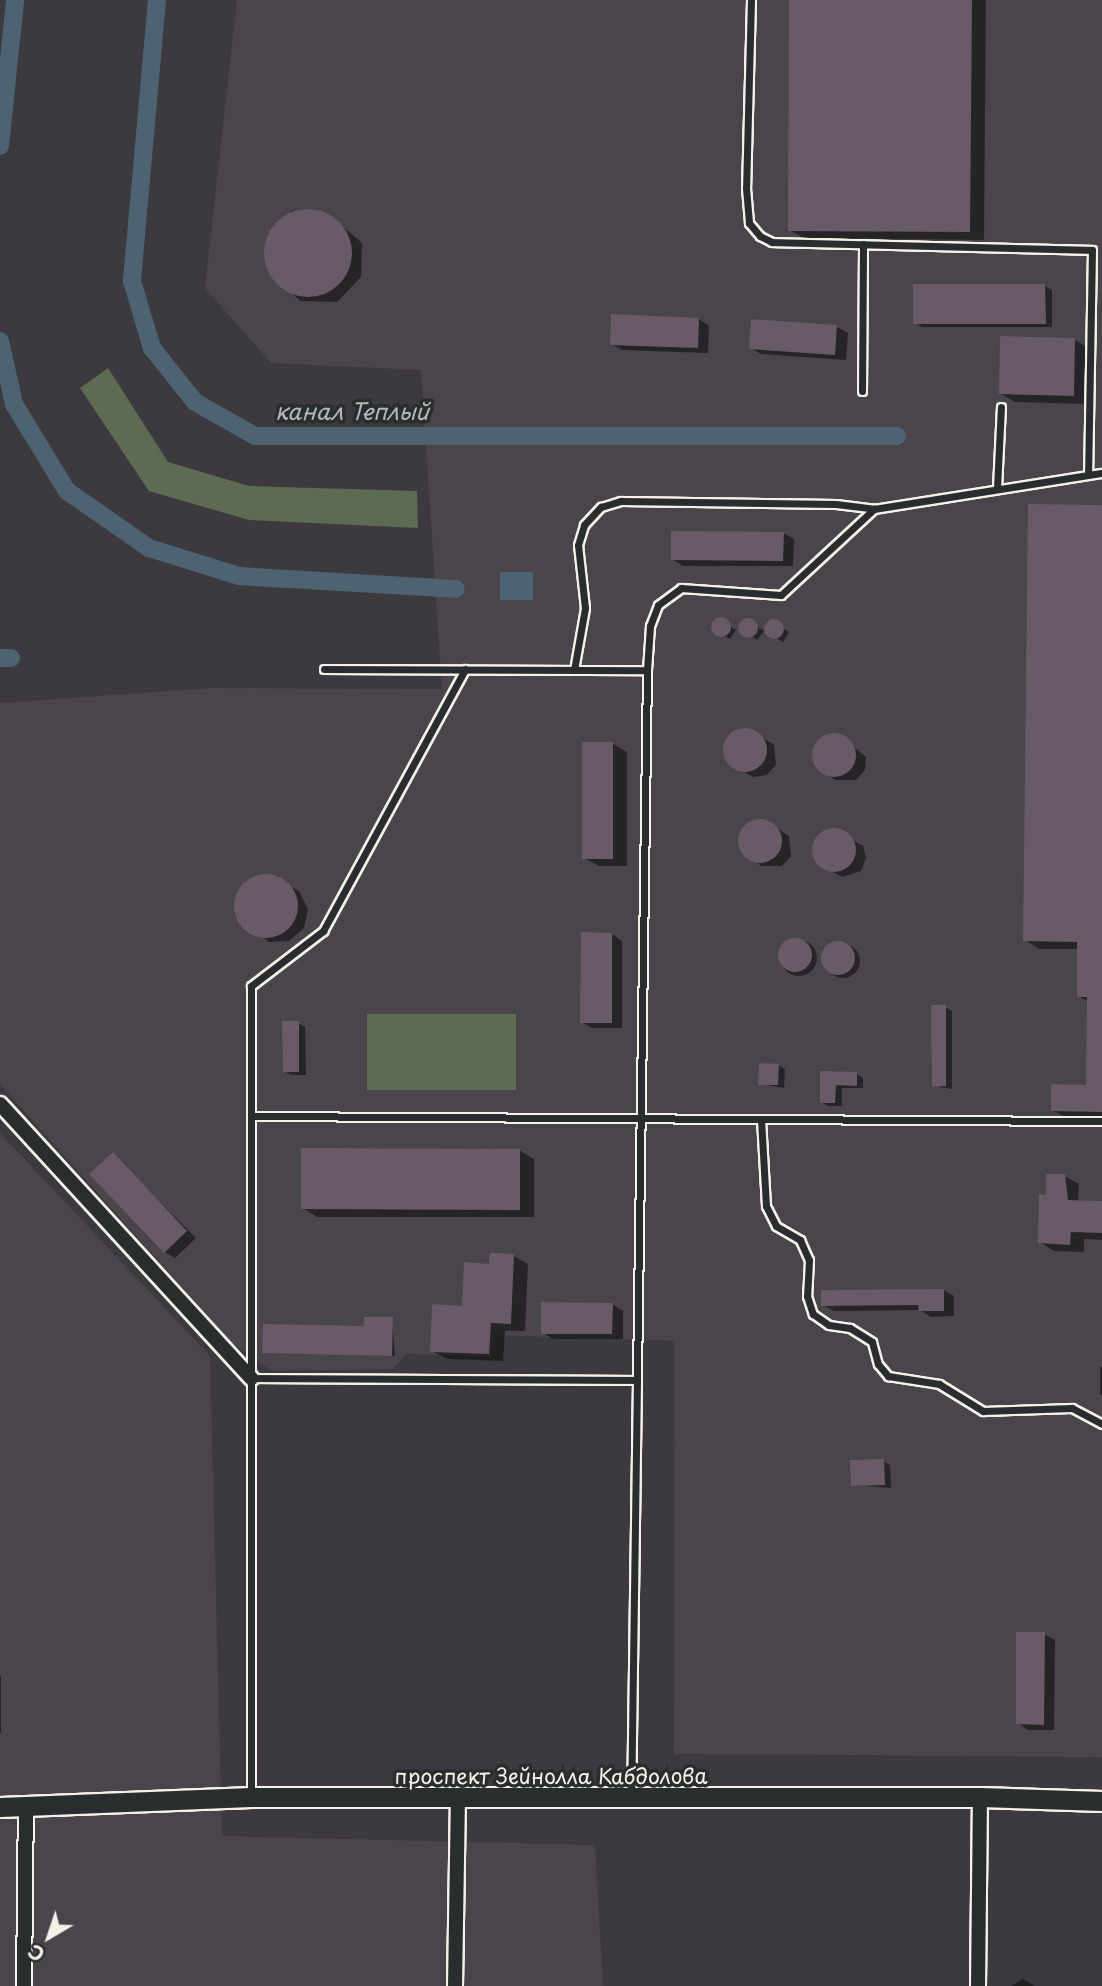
<!DOCTYPE html>
<meta charset="utf-8">
<style>
body{margin:0}
#map{position:relative;width:1102px;height:1986px;overflow:hidden;background:#3d3a3f;font-family:"Playpen Sans",sans-serif}
div>[style]{position:absolute}
.built>*{inset:0;background:#4a444b}
.green>*{inset:0;background:#5e6b53}
.water>*{inset:0;background:#4e6372}
.shadow>*{inset:0;background:#0007}
.round{border-radius:50%}
.canal>*{height:18px;margin:-9px;padding:0 9px;transform-origin:9px;border-radius:9px;background:#4e6372}
.building>*{inset:0;background:#685a67}
.roads{filter:drop-shadow(2px 0 #f4f1e8) drop-shadow(-2px 0 #f4f1e8) drop-shadow(0 2px #f4f1e8) drop-shadow(0 -2px #f4f1e8)}
.service>*{height:7px;margin:-3.5px;padding:0 3.5px;transform-origin:3.5px;border-radius:3.5px;background:#2a2d2e}
.minor>*{height:14px;margin:-7px;padding:0 7px;transform-origin:7px;border-radius:7px;background:#2a2d2e}
.secondary>*{height:19px;margin:-9.5px;padding:0 9.5px;transform-origin:9.5px;border-radius:9.5px;background:#2a2d2e}
span{translate:-50% -50%;white-space:nowrap;text-align:center;line-height:1.15;-webkit-text-stroke:7px #2a2d2e;paint-order:stroke}
.street-label{font-size:21px;color:#f4f1e8}
.water-label{font-size:23px;color:#b2b8b9;font-style:italic}
.north{position:absolute;left:14px;top:1902px;width:70px;height:70px;-webkit-text-stroke:5px #2a2d2e;paint-order:stroke;rotate:219deg;font-size:19px;font-weight:700;line-height:28px;text-align:center;color:#f4f1e8}
.north::after{content:'';display:block;margin:auto;width:24px;height:32px;background:#f4f1e8;clip-path:polygon(50% 0,100% 100%,50% 72%,0 100%)}
</style>
<div id="map">
<div class="built">
<i style="clip-path:polygon(237px 0,1102px 0,1102px 1757px,674px 1754px,675px 1341px,495px 1335px,491px 1357px,406px 1354px,393px 1369px,272px 1371px,232px 1343px,0 1084px,0 703px,212px 688px,442px 689px,421px 370px,271px 363px,205px 288px)"></i>
<i style="clip-path:polygon(0 1133px,210px 1356px,222px 1836px,595px 1845px,603px 1986px,0 1986px)"></i>
</div>
<div class="green">
<i style="clip-path:polygon(108px 368px,168px 462px,249px 486px,417px 491px,418px 528px,249px 520px,149px 491px,80px 388px)"></i>
<i style="clip-path:polygon(367px 1014px,516px 1014px,516px 1090px,367px 1090px)"></i>
</div>
<div class="water">
<i style="clip-path:polygon(500px 572px,533px 572px,533px 600px,500px 600px)"></i>
</div>
<div class="shadow">
<i style="clip-path:polygon(791px 0,986px 0,984px 240px,804px 238px,789px 230px)"></i>
<i style="clip-path:polygon(292px 211px,327px 213px,362px 243px,361px 277px,337px 302px,300px 301px,267px 269px,269px 234px)"></i>
<i style="clip-path:polygon(1045px 286px,1052px 290px,1052px 327px,922px 327px,915px 323px)"></i>
<i style="clip-path:polygon(699px 319px,709px 326px,708px 353px,622px 350px,611px 344px)"></i>
<i style="clip-path:polygon(752px 321px,837px 327px,848px 333px,846px 360px,761px 354px,751px 348px)"></i>
<i style="clip-path:polygon(1075px 340px,1089px 348px,1088px 404px,1015px 402px,1000px 393px)"></i>
<i style="clip-path:polygon(1102px 507px,1102px 1119px,1067px 1118px,1052px 1110px,1087px 1087px,1089px 1002px,1078px 996px,1079px 949px,1039px 949px,1025px 940px)"></i>
<i style="clip-path:polygon(783px 533px,794px 539px,793px 566px,683px 566px,672px 559px)"></i>
<i style="clip-path:polygon(719px 620px,736px 630px,730px 639px,713px 630px)"></i>
<i style="clip-path:polygon(746px 620px,764px 631px,757px 640px,740px 628px)"></i>
<i style="clip-path:polygon(772px 622px,789px 632px,783px 642px,767px 632px)"></i>
<i style="clip-path:polygon(739px 730px,752px 731px,774px 745px,776px 765px,767px 775px,753px 777px,730px 764px,725px 745px)"></i>
<i style="clip-path:polygon(841px 736px,866px 757px,865px 770px,856px 780px,835px 780px,815px 763px,814px 750px,821px 739px)"></i>
<i style="clip-path:polygon(613px 744px,627px 752px,627px 866px,599px 866px,584px 858px)"></i>
<i style="clip-path:polygon(767px 821px,789px 836px,791px 856px,782px 866px,761px 866px,741px 849px,740px 835px,747px 825px)"></i>
<i style="clip-path:polygon(834px 830px,863px 846px,866px 858px,861px 871px,842px 877px,819px 864px,814px 845px,821px 834px)"></i>
<i style="clip-path:polygon(269px 876px,299px 891px,308px 909px,304px 928px,289px 941px,269px 942px,237px 915px,242px 887px)"></i>
<i style="clip-path:polygon(612px 934px,622px 941px,622px 1028px,592px 1028px,582px 1022px)"></i>
<i class="round" style="left:781px;top:940px;width:36px;height:36px"></i>
<i class="round" style="left:826px;top:944px;width:34px;height:34px"></i>
<i style="clip-path:polygon(945px 1007px,952px 1011px,952px 1089px,934px 1086px)"></i>
<i style="clip-path:polygon(298px 1023px,305px 1027px,306px 1075px,291px 1075px,284px 1071px)"></i>
<i style="clip-path:polygon(778px 1065px,785px 1069px,784px 1088px,760px 1084px)"></i>
<i style="clip-path:polygon(822px 1073px,856px 1074px,863px 1078px,863px 1088px,842px 1088px,842px 1106px,828px 1106px,821px 1102px)"></i>
<i style="clip-path:polygon(519px 1150px,534px 1159px,534px 1217px,317px 1217px,303px 1208px)"></i>
<i style="clip-path:polygon(113px 1155px,196px 1238px,175px 1258px,165px 1252px)"></i>
<i style="clip-path:polygon(1064px 1176px,1079px 1184px,1078px 1200px,1102px 1203px,1102px 1240px,1084px 1239px,1084px 1252px,1054px 1251px,1040px 1242px,1047px 1196px)"></i>
<i style="clip-path:polygon(514px 1256px,528px 1264px,525px 1331px,505px 1331px,503px 1361px,447px 1359px,432px 1351px,491px 1265px)"></i>
<i style="clip-path:polygon(943px 1290px,954px 1296px,954px 1316px,931px 1317px,920px 1310px,834px 1311px,823px 1305px)"></i>
<i style="clip-path:polygon(612px 1304px,623px 1311px,623px 1339px,553px 1339px,543px 1333px)"></i>
<i style="clip-path:polygon(392px 1319px,395px 1356px,264px 1352px,366px 1328px)"></i>
<i style="clip-path:polygon(1100px 1367px,1102px 1367px,1102px 1395px,1100px 1394px)"></i>
<i style="clip-path:polygon(883px 1461px,890px 1465px,891px 1488px,853px 1485px)"></i>
<i style="clip-path:polygon(1044px 1634px,1055px 1640px,1054px 1730px,1028px 1730px,1018px 1723px)"></i>
<i style="clip-path:polygon(0 1676px,1px 1677px,1px 1733px,0 1733px)"></i>
<i style="clip-path:polygon(1023px 1979px,1035px 1986px,1011px 1986px)"></i>
</div>
<div class="canal">
<i style="left:157px;top:0;width:282px;rotate:95.1deg"></i>
<i style="left:132px;top:281px;width:70px;rotate:73.4deg"></i>
<i style="left:152px;top:348px;width:69px;rotate:51.5deg"></i>
<i style="left:195px;top:402px;width:69px;rotate:29.5deg"></i>
<i style="left:255px;top:436px;width:642px"></i>
<i style="left:0;top:146px;width:147px;rotate:-84.1deg"></i>
<i style="left:0;top:341px;width:65px;rotate:77.5deg"></i>
<i style="left:14px;top:404px;width:102px;rotate:58.7deg"></i>
<i style="left:67px;top:491px;width:100px;rotate:34.8deg"></i>
<i style="left:149px;top:548px;width:94px;rotate:17.3deg"></i>
<i style="left:239px;top:576px;width:217px;rotate:3.4deg"></i>
<i style="left:0;top:658px;width:11px"></i>
</div>
<div class="building">
<i style="clip-path:polygon(789px 0,972px 0,970px 232px,788px 231px)"></i>
<i class="round" style="left:264px;top:209px;width:88px;height:88px"></i>
<i style="clip-path:polygon(913px 284px,1045px 284px,1046px 324px,913px 324px)"></i>
<i style="clip-path:polygon(611px 314px,699px 318px,698px 348px,610px 345px)"></i>
<i style="clip-path:polygon(751px 319px,837px 325px,835px 355px,749px 349px)"></i>
<i style="clip-path:polygon(1000px 336px,1075px 338px,1074px 396px,999px 394px)"></i>
<i style="clip-path:polygon(1028px 504px,1102px 505px,1102px 1112px,1051px 1111px,1051px 1084px,1086px 1085px,1087px 997px,1077px 997px,1077px 942px,1023px 941px)"></i>
<i style="clip-path:polygon(671px 531px,784px 532px,783px 561px,671px 560px)"></i>
<i class="round" style="left:711px;top:617px;width:20px;height:20px"></i>
<i class="round" style="left:738px;top:618px;width:20px;height:20px"></i>
<i class="round" style="left:764px;top:619px;width:20px;height:20px"></i>
<i class="round" style="left:723px;top:728px;width:44px;height:44px"></i>
<i class="round" style="left:812px;top:733px;width:44px;height:44px"></i>
<i style="clip-path:polygon(582px 742px,613px 742px,613px 859px,582px 859px)"></i>
<i class="round" style="left:738px;top:819px;width:44px;height:44px"></i>
<i class="round" style="left:812px;top:828px;width:44px;height:44px"></i>
<i class="round" style="left:234px;top:874px;width:64px;height:64px"></i>
<i style="clip-path:polygon(581px 932px,612px 933px,612px 1023px,580px 1023px)"></i>
<i class="round" style="left:778px;top:938px;width:34px;height:34px"></i>
<i class="round" style="left:821px;top:941px;width:34px;height:34px"></i>
<i style="clip-path:polygon(931px 1005px,946px 1005px,946px 1086px,932px 1087px)"></i>
<i style="clip-path:polygon(282px 1021px,299px 1021px,299px 1072px,283px 1072px)"></i>
<i style="clip-path:polygon(759px 1063px,779px 1064px,778px 1085px,758px 1085px)"></i>
<i style="clip-path:polygon(820px 1071px,857px 1072px,857px 1086px,836px 1085px,835px 1103px,820px 1103px)"></i>
<i style="clip-path:polygon(301px 1148px,520px 1149px,520px 1210px,301px 1209px)"></i>
<i style="clip-path:polygon(113px 1152px,187px 1231px,164px 1253px,89px 1174px)"></i>
<i style="clip-path:polygon(1046px 1174px,1065px 1174px,1068px 1200px,1102px 1201px,1102px 1233px,1071px 1232px,1070px 1245px,1038px 1243px,1039px 1194px,1046px 1195px)"></i>
<i style="clip-path:polygon(490px 1253px,514px 1254px,511px 1324px,491px 1323px,489px 1354px,430px 1352px,432px 1304px,462px 1306px,464px 1262px,489px 1264px)"></i>
<i style="clip-path:polygon(944px 1289px,944px 1311px,919px 1311px,918px 1305px,821px 1306px,821px 1290px)"></i>
<i style="clip-path:polygon(541px 1302px,613px 1303px,612px 1334px,541px 1334px)"></i>
<i style="clip-path:polygon(364px 1317px,393px 1317px,392px 1356px,262px 1353px,263px 1324px,364px 1326px)"></i>
<i style="clip-path:polygon(884px 1459px,885px 1485px,851px 1486px,850px 1460px)"></i>
<i style="clip-path:polygon(1016px 1632px,1045px 1632px,1044px 1725px,1016px 1724px)"></i>
</div>
<div class="roads">
<div class="service">
<i style="left:751px;top:0;width:188px;rotate:91.5deg"></i>
<i style="left:746px;top:188px;width:35px;rotate:85deg"></i>
<i style="left:749px;top:223px;width:17px;rotate:50deg"></i>
<i style="left:760px;top:236px;width:13px;rotate:27deg"></i>
<i style="left:772px;top:242px;width:320px;rotate:1.4deg"></i>
<i style="left:1092px;top:250px;width:223px;rotate:91deg"></i>
<i style="left:862px;top:391px;width:147px;rotate:-89.6deg"></i>
<i style="left:997px;top:488px;width:81px;rotate:-87.2deg"></i>
<i style="left:324px;top:669px;width:323px;rotate:0.2deg"></i>
<i style="left:647px;top:670px;width:710px;rotate:90.81deg"></i>
<i style="left:574px;top:670px;width:63px;rotate:-79.9deg"></i>
<i style="left:585px;top:608px;width:63px;rotate:-96.3deg"></i>
<i style="left:578px;top:545px;width:21px;rotate:-73deg"></i>
<i style="left:584px;top:525px;width:25px;rotate:-47deg"></i>
<i style="left:601px;top:507px;width:21px;rotate:-17deg"></i>
<i style="left:621px;top:501px;width:215px;rotate:0.8deg"></i>
<i style="left:836px;top:504px;width:38px;rotate:7deg"></i>
<i style="left:647px;top:670px;width:44px;rotate:-86.1deg"></i>
<i style="left:650px;top:626px;width:22px;rotate:-69deg"></i>
<i style="left:658px;top:605px;width:29px;rotate:-36deg"></i>
<i style="left:681px;top:588px;width:100px;rotate:4deg"></i>
<i style="left:781px;top:595px;width:127px;rotate:-42.8deg"></i>
<i style="left:874px;top:509px;width:231px;rotate:-9deg"></i>
<i style="left:251px;top:1116px;width:851px;rotate:0.34deg"></i>
<i style="left:761px;top:1119px;width:87px;rotate:86.7deg"></i>
<i style="left:766px;top:1206px;width:22px;rotate:63deg"></i>
<i style="left:776px;top:1226px;width:28px;rotate:30deg"></i>
<i style="left:800px;top:1240px;width:22px;rotate:66deg"></i>
<i style="left:809px;top:1260px;width:36px;rotate:93deg"></i>
<i style="left:807px;top:1296px;width:19px;rotate:72deg"></i>
<i style="left:813px;top:1314px;width:19px;rotate:35deg"></i>
<i style="left:829px;top:1325px;width:21px;rotate:8deg"></i>
<i style="left:850px;top:1328px;width:26px;rotate:32deg"></i>
<i style="left:872px;top:1342px;width:23px;rotate:75deg"></i>
<i style="left:878px;top:1364px;width:16px;rotate:50deg"></i>
<i style="left:888px;top:1376px;width:52px;rotate:8.9deg"></i>
<i style="left:939px;top:1384px;width:52px;rotate:31.5deg"></i>
<i style="left:983px;top:1411px;width:89px;rotate:-1.9deg"></i>
<i style="left:1072px;top:1408px;width:34px;rotate:28deg"></i>
<i style="left:251px;top:1374px;width:388px;rotate:-90deg"></i>
<i style="left:251px;top:986px;width:91px;rotate:-37.4deg"></i>
<i style="left:323px;top:931px;width:298px;rotate:-61.5deg"></i>
<i style="left:251px;top:1796px;width:418px;rotate:-90deg"></i>
<i style="left:251px;top:1378px;width:386px;rotate:0.3deg"></i>
<i style="left:637px;top:1380px;width:417px;rotate:90.8deg"></i>
</div>
<div class="minor">
<i style="left:0;top:1104px;width:372px;rotate:47.5deg"></i>
<i style="left:24px;top:1986px;width:179px;rotate:-89.4deg"></i>
<i style="left:455px;top:1986px;width:189px;rotate:-89.1deg"></i>
<i style="left:978px;top:1986px;width:189px;rotate:-89.4deg"></i>
</div>
<div class="secondary">
<i style="left:0;top:1807px;width:251px;rotate:-2.3deg"></i>
<i style="left:251px;top:1797px;width:729px"></i>
<i style="left:980px;top:1797px;width:122px;rotate:1.9deg"></i>
</div>
</div>
<div class="street-label">
<span style="left:551px;top:1775px">проспект Зейнолла Кабдолова</span>
</div>
<div class="water-label">
<span style="left:352px;top:411px">канал Теплый</span>
</div>
<div class="north">С</div>
</div>
